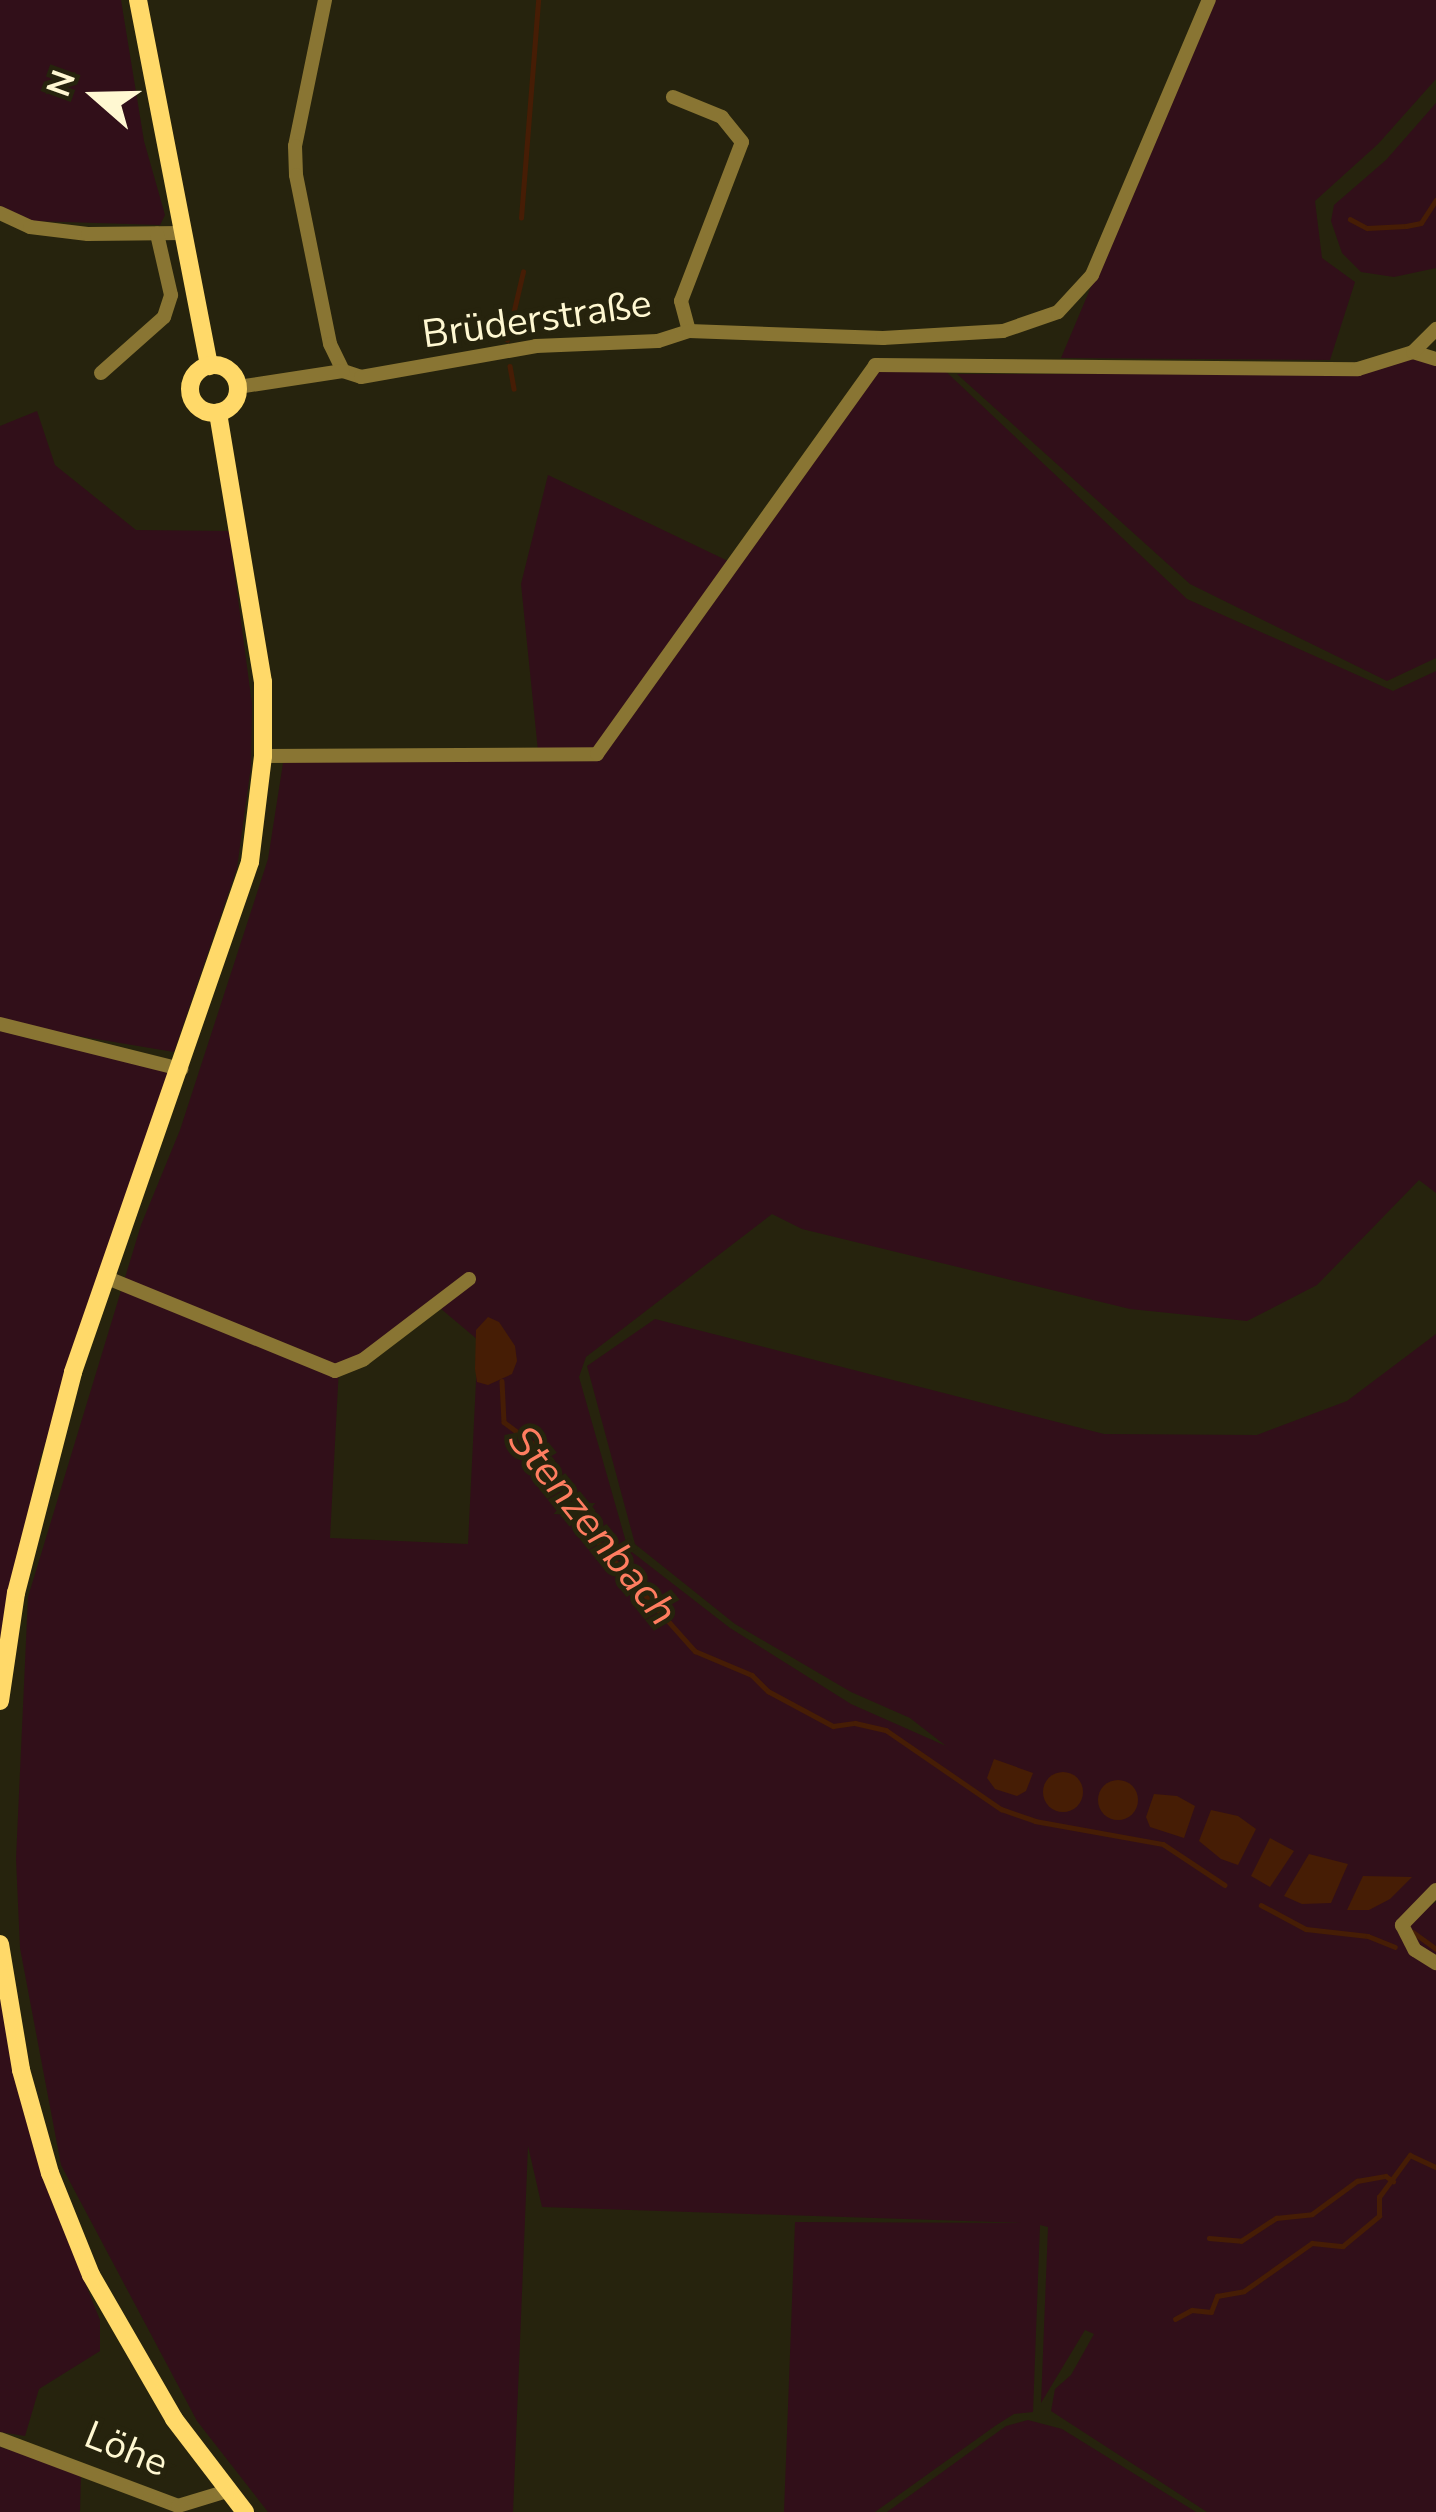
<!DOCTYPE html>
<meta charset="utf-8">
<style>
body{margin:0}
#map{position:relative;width:1436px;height:2512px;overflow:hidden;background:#26230d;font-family:"Nunito Sans",sans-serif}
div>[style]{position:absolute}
.green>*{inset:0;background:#310f19}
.water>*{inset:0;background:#461d05}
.round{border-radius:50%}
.stream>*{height:4.5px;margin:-2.25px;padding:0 2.25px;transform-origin:2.25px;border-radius:2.25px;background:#461d05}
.minor>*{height:14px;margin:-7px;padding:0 7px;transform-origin:7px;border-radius:7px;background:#897533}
.secondary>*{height:18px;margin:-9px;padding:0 9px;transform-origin:9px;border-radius:9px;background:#ffd969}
.secondary>.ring{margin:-9px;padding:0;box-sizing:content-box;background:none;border:18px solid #ffd969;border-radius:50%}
span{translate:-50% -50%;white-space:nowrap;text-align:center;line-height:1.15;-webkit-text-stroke:10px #26230d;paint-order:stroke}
.street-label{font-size:39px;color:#fff8d2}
.water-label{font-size:42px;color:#ff7d60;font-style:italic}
.north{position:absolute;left:36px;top:36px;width:120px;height:120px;-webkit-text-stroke:9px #26230d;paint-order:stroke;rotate:290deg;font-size:33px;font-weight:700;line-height:48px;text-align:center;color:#fff8d2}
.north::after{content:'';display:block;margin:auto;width:42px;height:54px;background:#fff8d2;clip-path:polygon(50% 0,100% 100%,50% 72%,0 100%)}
</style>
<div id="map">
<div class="green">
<i style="clip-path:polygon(0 0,121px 0,144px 141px,165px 215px,160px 225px,33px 221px,0 206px)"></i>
<i style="clip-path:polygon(1212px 0,1436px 0,1436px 79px,1378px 144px,1315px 201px,1322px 258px,1355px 282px,1330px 360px,1061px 358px)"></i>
<i style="clip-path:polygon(1436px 103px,1436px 268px,1394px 277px,1361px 272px,1342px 253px,1331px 221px,1334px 205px,1386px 160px)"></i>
<i style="clip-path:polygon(1414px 357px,1436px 364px,1436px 658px,1387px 681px,1190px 584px,957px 374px,1363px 374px)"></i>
<i style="clip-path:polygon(evenodd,875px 365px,940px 366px,1187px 599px,1393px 691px,1436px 671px,1436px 1193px,1419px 1180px,1317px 1285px,1247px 1321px,1130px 1309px,802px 1229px,772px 1214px,586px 1357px,579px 1377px,628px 1549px,730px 1628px,851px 1704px,946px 1746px,910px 1718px,851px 1692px,735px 1624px,635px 1544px,587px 1366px,655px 1319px,1104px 1434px,1257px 1435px,1347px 1401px,1436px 1334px,1436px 1887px,1420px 1912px,1436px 1902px,1436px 2512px,1207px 2512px,1051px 2411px,1055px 2389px,1071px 2375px,1094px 2334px,1085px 2330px,1041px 2403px,1048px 2227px,1040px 2225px,1033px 2412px,1014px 2414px,995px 2426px,875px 2512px,784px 2512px,795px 2222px,1022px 2223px,542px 2207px,528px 2146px,513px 2512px,268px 2512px,197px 2421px,61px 2165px,20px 1948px,16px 1859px,28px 1597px,141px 1225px,180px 1130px,268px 859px,283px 763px,538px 751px,521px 584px,548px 475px,728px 561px,875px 365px,440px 1308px,478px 1340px,468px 1544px,330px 1538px,339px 1367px,440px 1308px)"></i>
<i style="clip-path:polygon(37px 411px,55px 465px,136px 530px,229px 531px,252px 704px,251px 766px,237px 868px,174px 1052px,0 1023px,0 426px)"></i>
<i style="clip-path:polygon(0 1031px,171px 1073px,40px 1459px,0 1642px)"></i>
<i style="clip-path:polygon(0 1986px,47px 2188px,100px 2320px,100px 2351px,39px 2389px,25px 2436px,0 2432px)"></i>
<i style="clip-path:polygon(1028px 2420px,1062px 2429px,1196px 2512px,887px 2512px,1006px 2426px)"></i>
<i style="clip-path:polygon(0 2447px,81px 2472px,80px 2512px,0 2512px)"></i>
</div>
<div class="water">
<i style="clip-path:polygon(488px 1317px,499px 1322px,515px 1346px,517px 1361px,512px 1374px,488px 1385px,477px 1382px,475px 1369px,476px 1330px)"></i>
<i style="clip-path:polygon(994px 1759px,1033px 1773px,1026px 1791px,1017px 1796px,995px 1789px,987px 1778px)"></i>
<i class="round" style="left:1043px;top:1772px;width:40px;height:40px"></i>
<i class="round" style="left:1098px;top:1780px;width:40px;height:40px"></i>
<i style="clip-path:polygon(1154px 1794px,1177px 1796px,1195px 1806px,1184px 1838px,1150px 1827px,1146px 1817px)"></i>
<i style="clip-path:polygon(1211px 1810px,1238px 1816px,1256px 1829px,1238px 1865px,1221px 1859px,1199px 1841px)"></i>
<i style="clip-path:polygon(1270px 1838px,1294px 1851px,1270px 1887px,1251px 1876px)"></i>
<i style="clip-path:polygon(1309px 1854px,1348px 1864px,1331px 1903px,1302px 1904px,1284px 1896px)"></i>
<i style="clip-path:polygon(1363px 1876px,1412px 1877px,1390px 1899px,1369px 1910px,1347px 1910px)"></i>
</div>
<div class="stream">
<i style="left:521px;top:218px;width:219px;rotate:-85.5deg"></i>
<i style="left:1350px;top:219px;width:19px;rotate:28deg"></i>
<i style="left:1367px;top:228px;width:39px;rotate:-3deg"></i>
<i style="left:1406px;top:226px;width:15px;rotate:-11deg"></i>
<i style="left:1421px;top:223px;width:27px;rotate:-57deg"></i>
<i style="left:507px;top:340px;width:70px;rotate:-76.8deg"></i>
<i style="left:510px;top:366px;width:23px;rotate:80deg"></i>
<i style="left:502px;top:1381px;width:41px;rotate:87.2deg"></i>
<i style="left:504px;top:1422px;width:35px;rotate:37deg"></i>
<i style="left:532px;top:1443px;width:72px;rotate:50.1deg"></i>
<i style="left:578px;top:1498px;width:24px;rotate:85deg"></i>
<i style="left:580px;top:1522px;width:173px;rotate:48.3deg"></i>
<i style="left:695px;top:1651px;width:62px;rotate:22.8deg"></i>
<i style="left:752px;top:1675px;width:23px;rotate:45deg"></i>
<i style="left:768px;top:1691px;width:74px;rotate:28.3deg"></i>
<i style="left:833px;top:1726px;width:22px;rotate:-8deg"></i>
<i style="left:855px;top:1723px;width:32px;rotate:13deg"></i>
<i style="left:886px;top:1730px;width:140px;rotate:34.5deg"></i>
<i style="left:1001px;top:1809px;width:36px;rotate:19deg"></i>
<i style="left:1035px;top:1821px;width:130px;rotate:10.2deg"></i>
<i style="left:1163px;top:1844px;width:74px;rotate:33.5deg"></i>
<i style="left:1261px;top:1905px;width:51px;rotate:28.1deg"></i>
<i style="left:1306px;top:1929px;width:62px;rotate:6.4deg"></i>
<i style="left:1368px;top:1936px;width:29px;rotate:22deg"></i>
<i style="left:1413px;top:1932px;width:29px;rotate:36deg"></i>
<i style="left:1209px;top:2238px;width:32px;rotate:5deg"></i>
<i style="left:1241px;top:2241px;width:42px;rotate:-33.3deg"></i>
<i style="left:1276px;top:2218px;width:36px;rotate:-6deg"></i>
<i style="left:1312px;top:2214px;width:56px;rotate:-36.3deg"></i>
<i style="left:1357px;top:2181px;width:29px;rotate:-10deg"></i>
<i style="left:1386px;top:2176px;width:9px;rotate:36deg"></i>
<i style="left:1175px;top:2319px;width:19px;rotate:-28deg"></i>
<i style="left:1192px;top:2310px;width:19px;rotate:6deg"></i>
<i style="left:1211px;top:2312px;width:17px;rotate:-69deg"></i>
<i style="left:1217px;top:2296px;width:27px;rotate:-10deg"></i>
<i style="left:1244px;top:2291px;width:83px;rotate:-35.2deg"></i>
<i style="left:1312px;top:2243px;width:31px;rotate:6deg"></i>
<i style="left:1343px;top:2246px;width:47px;rotate:-39.8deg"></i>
<i style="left:1379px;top:2216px;width:19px;rotate:-90deg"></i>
<i style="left:1379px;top:2197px;width:52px;rotate:-53.6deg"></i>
<i style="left:1410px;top:2155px;width:29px;rotate:25deg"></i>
</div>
<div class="minor">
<i style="left:325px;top:0;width:149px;rotate:101.6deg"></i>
<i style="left:295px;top:146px;width:29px;rotate:88deg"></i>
<i style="left:296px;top:175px;width:172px;rotate:78.6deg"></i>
<i style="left:330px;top:344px;width:30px;rotate:64deg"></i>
<i style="left:343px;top:371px;width:19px;rotate:18deg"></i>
<i style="left:361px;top:377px;width:178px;rotate:-10deg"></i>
<i style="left:536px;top:346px;width:122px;rotate:-2.3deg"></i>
<i style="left:658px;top:341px;width:33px;rotate:-18deg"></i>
<i style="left:689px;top:331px;width:31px;rotate:-105deg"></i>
<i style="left:681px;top:301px;width:170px;rotate:-69deg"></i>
<i style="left:742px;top:142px;width:32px;rotate:-129deg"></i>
<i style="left:722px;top:117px;width:53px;rotate:-157.8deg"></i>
<i style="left:0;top:213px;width:33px;rotate:25deg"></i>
<i style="left:30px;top:227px;width:58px;rotate:6.9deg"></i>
<i style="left:88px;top:234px;width:95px;rotate:-0.6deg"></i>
<i style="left:689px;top:331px;width:194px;rotate:2.1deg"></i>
<i style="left:883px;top:338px;width:120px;rotate:-3.3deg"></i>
<i style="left:1003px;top:331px;width:58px;rotate:-19.1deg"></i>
<i style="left:1058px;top:312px;width:50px;rotate:-47.4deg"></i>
<i style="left:1092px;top:275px;width:299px;rotate:-67deg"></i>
<i style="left:1413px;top:352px;width:24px;rotate:17deg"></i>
<i style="left:101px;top:373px;width:84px;rotate:-41.6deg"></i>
<i style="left:164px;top:317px;width:23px;rotate:-72deg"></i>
<i style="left:171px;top:295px;width:63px;rotate:-102.9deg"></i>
<i style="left:238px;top:387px;width:106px;rotate:-8.7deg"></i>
<i style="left:263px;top:756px;width:334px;rotate:-0.3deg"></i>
<i style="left:597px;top:754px;width:478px;rotate:-54.4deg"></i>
<i style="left:875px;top:365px;width:483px;rotate:0.5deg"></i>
<i style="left:1358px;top:369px;width:58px;rotate:-17.2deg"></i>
<i style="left:1413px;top:352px;width:33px;rotate:-45deg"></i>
<i style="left:0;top:1024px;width:187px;rotate:14deg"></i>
<i style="left:105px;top:1277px;width:248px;rotate:22.2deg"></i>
<i style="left:335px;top:1371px;width:31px;rotate:-22deg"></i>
<i style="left:364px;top:1359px;width:132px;rotate:-37.3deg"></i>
<i style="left:1436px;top:1890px;width:49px;rotate:134.2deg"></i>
<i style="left:1402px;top:1925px;width:28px;rotate:63deg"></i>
<i style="left:1415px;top:1950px;width:25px;rotate:32deg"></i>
<i style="left:0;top:2439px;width:190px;rotate:20.6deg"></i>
<i style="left:178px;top:2506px;width:51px;rotate:-17deg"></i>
</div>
<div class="secondary">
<i style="left:138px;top:0;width:373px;rotate:79deg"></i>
<i class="ring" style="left:190px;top:365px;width:30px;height:30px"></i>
<i style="left:0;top:1701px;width:109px;rotate:-81.6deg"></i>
<i style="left:16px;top:1593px;width:228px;rotate:-75.5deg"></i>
<i style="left:73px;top:1372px;width:540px;rotate:-70.86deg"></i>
<i style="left:250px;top:862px;width:107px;rotate:-83deg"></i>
<i style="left:263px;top:756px;width:74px;rotate:-90deg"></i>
<i style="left:263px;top:682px;width:273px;rotate:-99.5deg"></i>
<i style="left:0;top:1944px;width:128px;rotate:80.5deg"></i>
<i style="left:21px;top:2070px;width:107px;rotate:74.3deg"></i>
<i style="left:50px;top:2173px;width:110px;rotate:68.1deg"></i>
<i style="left:91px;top:2275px;width:166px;rotate:60deg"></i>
<i style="left:174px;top:2419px;width:117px;rotate:52.6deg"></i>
</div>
<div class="street-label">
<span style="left:537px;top:320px;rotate:-8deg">Brüderstraße</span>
<span style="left:126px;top:2450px;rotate:22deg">Löhe</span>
</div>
<div class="water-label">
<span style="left:592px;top:1526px;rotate:51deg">Stenzenbach</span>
</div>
<div class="north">N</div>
</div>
